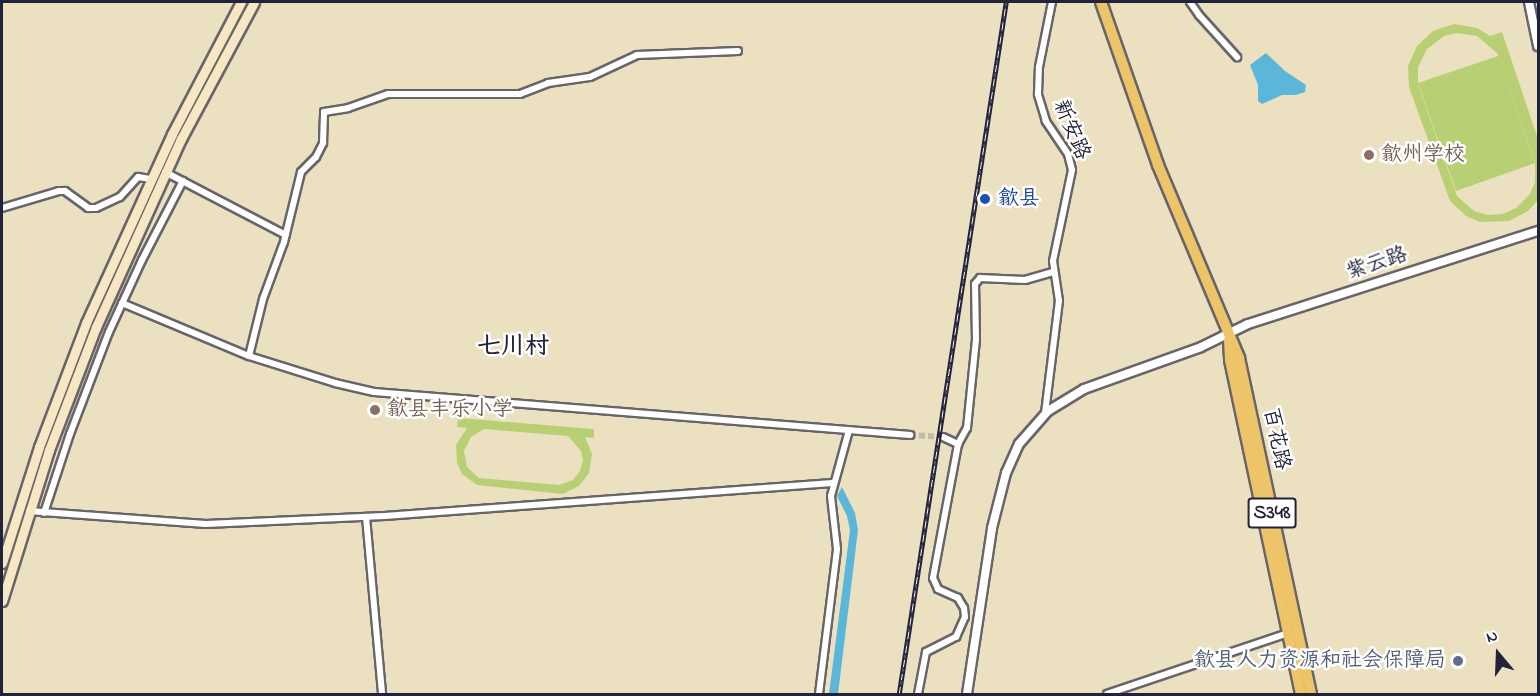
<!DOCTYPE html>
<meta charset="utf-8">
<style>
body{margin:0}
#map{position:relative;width:1540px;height:696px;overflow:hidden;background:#ebe1c0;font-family:"Indie Flower","LXGW WenKai TC",sans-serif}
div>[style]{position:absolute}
.green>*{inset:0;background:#b9cf74}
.water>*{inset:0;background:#5cb6da}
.minor-tunnel>*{height:6px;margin-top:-3px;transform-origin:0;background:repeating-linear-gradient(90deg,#c3bba5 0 6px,transparent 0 9px)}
.roads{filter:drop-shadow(2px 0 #68656a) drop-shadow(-2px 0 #68656a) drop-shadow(0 2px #68656a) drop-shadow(0 -2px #68656a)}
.minor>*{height:6px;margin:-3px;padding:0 3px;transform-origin:3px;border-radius:3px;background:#fff}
.tertiary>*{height:8px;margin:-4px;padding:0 4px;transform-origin:4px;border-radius:4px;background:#fff}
.secondary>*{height:9px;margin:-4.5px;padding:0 4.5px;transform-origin:4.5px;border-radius:4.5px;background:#f8e7c3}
.primary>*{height:10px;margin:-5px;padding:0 5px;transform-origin:5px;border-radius:5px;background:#eec469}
.rail>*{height:4.5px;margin-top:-2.25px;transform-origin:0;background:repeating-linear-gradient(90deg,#fff 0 7px,#22223b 0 14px);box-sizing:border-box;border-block:2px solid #22223b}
.dots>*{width:16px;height:16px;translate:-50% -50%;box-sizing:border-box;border:3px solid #fff;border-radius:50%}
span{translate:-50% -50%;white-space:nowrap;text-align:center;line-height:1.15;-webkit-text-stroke:5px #fff;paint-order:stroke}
.shield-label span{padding:2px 4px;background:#fff;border:2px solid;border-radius:4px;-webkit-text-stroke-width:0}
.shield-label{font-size:20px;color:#22223b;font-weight:700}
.street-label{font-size:21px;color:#22223b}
.education-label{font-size:21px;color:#785e54}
.left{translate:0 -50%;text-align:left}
.transit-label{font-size:21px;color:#164399}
.service-label{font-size:21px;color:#4e5e75}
.right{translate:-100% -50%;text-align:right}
.quarter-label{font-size:24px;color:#22223b;font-weight:700}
.frame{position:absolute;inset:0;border:3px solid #22223b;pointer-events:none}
.north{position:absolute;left:1468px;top:624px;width:60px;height:60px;-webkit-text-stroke:4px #fff;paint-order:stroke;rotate:341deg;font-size:16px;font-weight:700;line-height:24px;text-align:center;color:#22223b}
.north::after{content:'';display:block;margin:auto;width:21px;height:27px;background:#22223b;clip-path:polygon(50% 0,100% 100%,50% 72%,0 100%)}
</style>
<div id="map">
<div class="green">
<i style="clip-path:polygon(evenodd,1454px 24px,1477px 28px,1490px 36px,1502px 32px,1538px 139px,1538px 200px,1528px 211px,1509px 221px,1480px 222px,1466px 216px,1450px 201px,1409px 87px,1408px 66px,1417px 46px,1433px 31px,1454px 24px,1457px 33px,1477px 36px,1497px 53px,1535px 162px,1535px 182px,1530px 194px,1516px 208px,1503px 214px,1488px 215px,1474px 211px,1457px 196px,1419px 87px,1418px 83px,1456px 191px,1535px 163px,1498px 56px,1418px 83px,1418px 67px,1427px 49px,1444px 36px,1457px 33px)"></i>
<i style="clip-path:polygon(evenodd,458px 418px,594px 429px,594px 438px,585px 437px,592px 454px,589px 473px,579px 486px,563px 494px,477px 485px,462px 474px,457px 463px,456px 445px,467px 428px,457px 427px,458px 418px,484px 429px,568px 436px,581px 451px,583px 461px,580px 471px,573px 480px,559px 485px,479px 478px,467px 467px,464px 451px,471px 437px,484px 429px)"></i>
</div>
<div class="water">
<i style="clip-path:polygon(1266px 53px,1285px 71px,1306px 85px,1305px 92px,1296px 95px,1282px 95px,1262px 104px,1258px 101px,1258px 85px,1250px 65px)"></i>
<i style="clip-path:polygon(842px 487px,855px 513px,858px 530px,838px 694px,829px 694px,850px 530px,847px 516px,837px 496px)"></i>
</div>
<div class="minor-tunnel">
<i style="left:910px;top:435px;width:33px;rotate:3deg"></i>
</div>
<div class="roads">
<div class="minor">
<i style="left:1190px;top:2px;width:16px;rotate:55deg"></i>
<i style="left:1199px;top:15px;width:57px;rotate:47.9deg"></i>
<i style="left:165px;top:172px;width:136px;rotate:27.5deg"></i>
<i style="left:2px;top:208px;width:59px;rotate:-16.6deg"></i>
<i style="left:59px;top:191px;width:6px"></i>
<i style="left:65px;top:191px;width:29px;rotate:36deg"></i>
<i style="left:88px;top:208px;width:8px"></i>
<i style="left:96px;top:208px;width:26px;rotate:-25deg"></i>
<i style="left:120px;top:197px;width:27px;rotate:-48deg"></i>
<i style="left:138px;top:177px;width:12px;rotate:9deg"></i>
<i style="left:122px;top:303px;width:138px;rotate:22.7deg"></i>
<i style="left:249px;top:356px;width:90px;rotate:17.4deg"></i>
<i style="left:335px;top:383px;width:40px;rotate:13deg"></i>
<i style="left:374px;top:392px;width:538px;rotate:4.59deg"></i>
<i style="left:249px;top:356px;width:59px;rotate:-76.2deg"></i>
<i style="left:263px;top:299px;width:61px;rotate:-69.8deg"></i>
<i style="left:284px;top:242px;width:72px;rotate:-76.3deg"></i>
<i style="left:301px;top:172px;width:21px;rotate:-45deg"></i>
<i style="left:316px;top:157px;width:16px;rotate:-63deg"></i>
<i style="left:323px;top:143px;width:31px;rotate:-88deg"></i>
<i style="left:324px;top:112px;width:24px;rotate:-9deg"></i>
<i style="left:348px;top:108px;width:42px;rotate:-19.3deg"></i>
<i style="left:388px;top:94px;width:132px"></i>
<i style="left:520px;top:94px;width:30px;rotate:-21deg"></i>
<i style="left:548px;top:83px;width:42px;rotate:-8.1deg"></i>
<i style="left:590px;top:77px;width:52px;rotate:-25.1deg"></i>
<i style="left:637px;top:55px;width:101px;rotate:-2.3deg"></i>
<i style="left:1045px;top:413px;width:113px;rotate:-82.9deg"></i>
<i style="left:1059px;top:301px;width:40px;rotate:-98.5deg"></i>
<i style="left:1053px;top:261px;width:93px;rotate:-78.2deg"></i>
<i style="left:1072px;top:170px;width:16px;rotate:-104deg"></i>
<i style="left:1068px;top:154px;width:40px;rotate:-124deg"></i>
<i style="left:1046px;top:121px;width:28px;rotate:-107deg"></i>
<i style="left:1038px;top:94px;width:27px;rotate:-88deg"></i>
<i style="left:1039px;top:67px;width:66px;rotate:-78.7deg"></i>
<i style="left:943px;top:437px;width:17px;rotate:25deg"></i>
<i style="left:29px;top:511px;width:177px;rotate:4.2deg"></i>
<i style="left:206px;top:524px;width:178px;rotate:-2.6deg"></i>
<i style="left:384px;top:516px;width:450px;rotate:-4.2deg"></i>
<i style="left:44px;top:513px;width:83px;rotate:-71.8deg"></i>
<i style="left:70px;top:434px;width:109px;rotate:-69.1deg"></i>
<i style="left:109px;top:332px;width:79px;rotate:-65.4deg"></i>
<i style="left:142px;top:260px;width:89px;rotate:-62.6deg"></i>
<i style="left:366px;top:517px;width:178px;rotate:84.8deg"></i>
<i style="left:819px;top:694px;width:146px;rotate:-82.9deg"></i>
<i style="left:837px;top:549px;width:53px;rotate:-96.5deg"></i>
<i style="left:831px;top:496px;width:68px;rotate:-74.7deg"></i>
<i style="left:918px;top:694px;width:43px;rotate:-79.2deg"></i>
<i style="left:926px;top:652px;width:34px;rotate:-27deg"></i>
<i style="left:956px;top:637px;width:22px;rotate:-66deg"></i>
<i style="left:965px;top:617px;width:9px;rotate:-96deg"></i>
<i style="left:964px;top:608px;width:12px;rotate:-121deg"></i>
<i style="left:958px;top:598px;width:22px;rotate:-156deg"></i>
<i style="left:938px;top:589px;width:12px;rotate:-114deg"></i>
<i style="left:933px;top:578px;width:136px;rotate:-79.4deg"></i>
<i style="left:958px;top:444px;width:18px;rotate:-61deg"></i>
<i style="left:967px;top:428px;width:88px;rotate:-84.2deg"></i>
<i style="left:976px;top:340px;width:56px;rotate:-91deg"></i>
<i style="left:975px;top:284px;width:8px;rotate:-50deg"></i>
<i style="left:980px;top:278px;width:45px;rotate:2.5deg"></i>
<i style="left:1025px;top:280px;width:29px;rotate:-16deg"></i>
<i style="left:1107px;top:694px;width:191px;rotate:-18.6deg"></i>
</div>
<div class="tertiary">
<i style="left:1529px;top:2px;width:45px;rotate:78.4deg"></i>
<i style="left:967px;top:694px;width:168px;rotate:-81.4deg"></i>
<i style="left:992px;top:528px;width:57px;rotate:-75.7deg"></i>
<i style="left:1006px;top:473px;width:32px;rotate:-66deg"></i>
<i style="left:1019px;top:444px;width:44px;rotate:-48.7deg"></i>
<i style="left:1048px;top:411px;width:42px;rotate:-31.4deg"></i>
<i style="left:1084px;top:389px;width:124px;rotate:-19.7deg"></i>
<i style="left:1201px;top:347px;width:52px;rotate:-26.1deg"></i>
<i style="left:1248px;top:324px;width:305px;rotate:-17.8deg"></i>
</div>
<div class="secondary">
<i style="left:2px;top:563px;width:122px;rotate:-72.3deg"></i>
<i style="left:39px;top:447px;width:133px;rotate:-69.2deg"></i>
<i style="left:86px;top:323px;width:208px;rotate:-65.5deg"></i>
<i style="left:172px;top:134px;width:149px;rotate:-62.4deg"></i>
<i style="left:2px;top:601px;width:158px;rotate:-72.7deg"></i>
<i style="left:49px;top:450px;width:132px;rotate:-69.1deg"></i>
<i style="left:96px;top:327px;width:206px;rotate:-65.7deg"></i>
<i style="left:181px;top:139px;width:155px;rotate:-61.9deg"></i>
</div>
<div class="primary">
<i style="left:1101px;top:2px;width:173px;rotate:70.7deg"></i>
<i style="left:1158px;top:165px;width:209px;rotate:67.2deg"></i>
<i style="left:1239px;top:358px;width:344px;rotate:77.9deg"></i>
<i style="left:1229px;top:340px;width:20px;rotate:87deg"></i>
<i style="left:1230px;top:360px;width:341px;rotate:78deg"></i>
</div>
</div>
<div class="rail">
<i style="left:899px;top:694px;width:700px;rotate:-81.21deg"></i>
</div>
<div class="dots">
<i style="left:1369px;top:155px;background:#8d6e63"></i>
<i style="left:985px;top:199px;background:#1a4fb4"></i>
<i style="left:375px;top:410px;background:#8d6e63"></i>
<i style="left:1458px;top:661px;background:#5c6f8a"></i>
</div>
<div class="shield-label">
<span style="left:1272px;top:513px">S348</span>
</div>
<div class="street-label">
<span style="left:1071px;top:130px;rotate:67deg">新安路</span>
<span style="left:1377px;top:264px;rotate:-18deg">紫云路</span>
<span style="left:1276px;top:439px;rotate:78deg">百花路</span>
</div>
<div class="education-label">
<span class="left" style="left:1381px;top:155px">歙州学校</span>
<span class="left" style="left:387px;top:410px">歙县丰乐小学</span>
</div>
<div class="transit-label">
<span class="left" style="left:998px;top:199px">歙县</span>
</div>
<div class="service-label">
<span class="right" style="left:1446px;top:661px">歙县人力资源和社会保障局</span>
</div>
<div class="quarter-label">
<span style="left:513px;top:348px">七川村</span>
</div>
<div class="frame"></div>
<div class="north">N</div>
</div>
